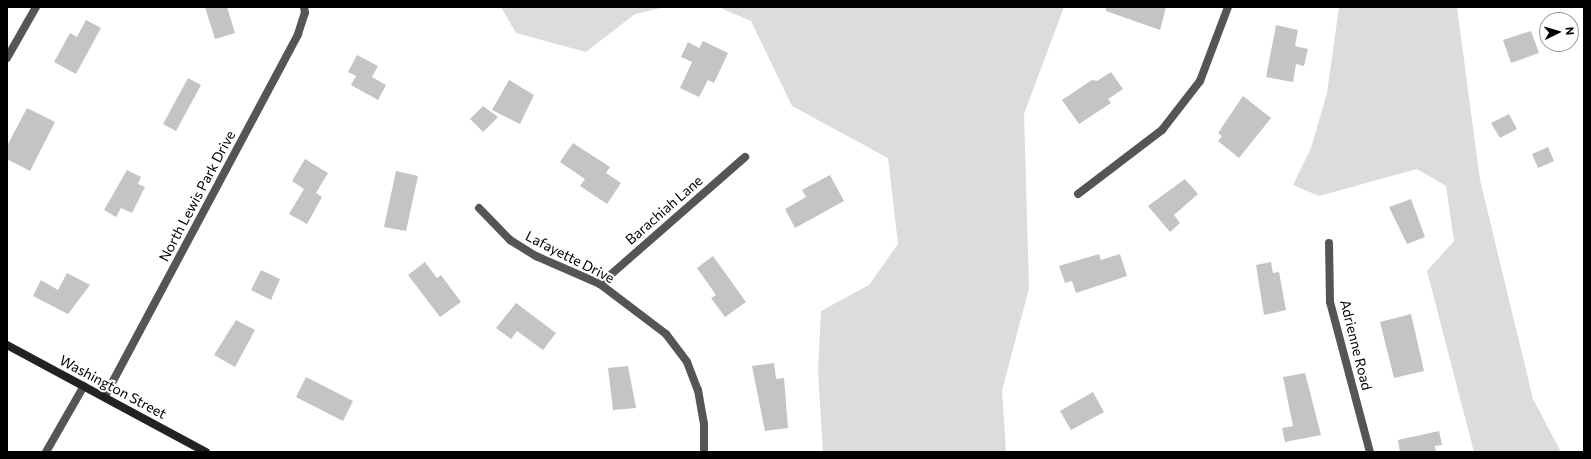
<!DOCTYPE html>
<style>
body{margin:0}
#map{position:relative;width:1591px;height:459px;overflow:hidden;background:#fff;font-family:Commissioner,sans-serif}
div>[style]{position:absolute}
.green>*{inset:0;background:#dcdcdc}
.building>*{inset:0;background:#c4c4c4}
.street>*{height:8px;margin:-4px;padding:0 4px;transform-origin:4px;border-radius:4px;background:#555}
.secondary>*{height:8px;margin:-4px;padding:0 4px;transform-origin:4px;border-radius:4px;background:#222}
span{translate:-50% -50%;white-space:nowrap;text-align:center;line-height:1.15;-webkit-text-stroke:4px #fff;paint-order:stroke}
.street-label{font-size:14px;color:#000}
.frame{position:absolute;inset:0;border:8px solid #000;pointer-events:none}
.north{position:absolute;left:1539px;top:12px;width:40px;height:40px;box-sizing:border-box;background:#fff;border:1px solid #999;border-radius:50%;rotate:85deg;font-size:11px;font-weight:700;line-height:16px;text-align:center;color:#000}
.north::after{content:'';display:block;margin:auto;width:14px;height:18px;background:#000;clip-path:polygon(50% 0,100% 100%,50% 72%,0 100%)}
</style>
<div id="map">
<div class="green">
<i style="clip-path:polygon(501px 7px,665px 7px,635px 14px,586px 52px,516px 33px)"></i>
<i style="clip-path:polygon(718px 7px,1064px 7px,1024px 114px,1029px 288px,1002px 391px,1006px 452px,823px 452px,818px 371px,821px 311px,869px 285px,898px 244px,888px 158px,792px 106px,751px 21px)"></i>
<i style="clip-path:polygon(1339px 7px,1457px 7px,1480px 180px,1533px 399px,1561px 452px,1474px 452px,1427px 271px,1454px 241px,1446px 186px,1417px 169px,1319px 196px,1293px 185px,1311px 148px,1327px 93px)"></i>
</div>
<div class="building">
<i style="clip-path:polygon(205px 7px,227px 7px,235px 33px,215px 39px)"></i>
<i style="clip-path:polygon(1106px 7px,1166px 7px,1160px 30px,1106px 11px)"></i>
<i style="clip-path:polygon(86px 20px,101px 28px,76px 74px,54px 62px,70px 33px,77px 37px)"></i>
<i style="clip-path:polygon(1276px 25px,1298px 30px,1295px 46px,1308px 49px,1304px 66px,1296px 64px,1293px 82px,1266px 77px)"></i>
<i style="clip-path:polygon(1531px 31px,1539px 53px,1511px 63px,1503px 40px)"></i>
<i style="clip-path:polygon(703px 41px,728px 53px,714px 83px,708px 80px,699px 97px,680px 88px,692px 62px,681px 57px,688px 42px,699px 48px)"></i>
<i style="clip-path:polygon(357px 55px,378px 66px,372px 77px,386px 85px,378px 100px,351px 85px,356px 76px,348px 72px)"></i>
<i style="clip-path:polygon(1111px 72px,1123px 89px,1108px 99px,1111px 103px,1079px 124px,1062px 100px,1092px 80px,1097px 81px)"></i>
<i style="clip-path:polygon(188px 78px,201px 85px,176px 131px,163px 124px)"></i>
<i style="clip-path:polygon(509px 80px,534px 95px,520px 124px,492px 110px)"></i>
<i style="clip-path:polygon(1243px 96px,1271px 118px,1239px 158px,1218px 141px,1222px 136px,1218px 133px)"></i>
<i style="clip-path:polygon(483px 106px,498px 117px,483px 132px,470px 119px)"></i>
<i style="clip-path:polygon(27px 108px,55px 122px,30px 171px,7px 159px,7px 146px)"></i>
<i style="clip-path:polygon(1509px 114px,1517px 129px,1500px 138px,1491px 123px)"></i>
<i style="clip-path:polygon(573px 143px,610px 167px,606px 173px,621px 183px,607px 204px,580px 186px,585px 179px,560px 162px)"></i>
<i style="clip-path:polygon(1548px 147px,1554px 161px,1538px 168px,1532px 154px)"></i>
<i style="clip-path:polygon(305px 159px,328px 173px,316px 193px,322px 197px,307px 224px,289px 214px,304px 189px,292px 181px)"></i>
<i style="clip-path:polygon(127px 170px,141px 177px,138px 184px,145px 187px,132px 213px,121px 208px,116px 217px,104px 210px)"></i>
<i style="clip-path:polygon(396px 171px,418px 176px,406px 231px,384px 227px)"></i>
<i style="clip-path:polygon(830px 175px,844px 201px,795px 228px,785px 209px,806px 197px,802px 190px)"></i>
<i style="clip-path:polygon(1185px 179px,1198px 194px,1174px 215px,1180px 223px,1170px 232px,1148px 206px)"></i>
<i style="clip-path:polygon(1411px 199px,1425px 237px,1407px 244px,1389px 207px)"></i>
<i style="clip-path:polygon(1099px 254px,1101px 260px,1120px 254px,1127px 276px,1076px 293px,1072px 281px,1065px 283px,1059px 266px)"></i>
<i style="clip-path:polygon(713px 256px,746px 302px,725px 317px,711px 298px,716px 295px,697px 268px)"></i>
<i style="clip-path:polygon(425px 262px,437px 278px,441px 275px,461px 302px,440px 317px,408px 275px)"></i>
<i style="clip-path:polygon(1271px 262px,1273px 273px,1279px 272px,1286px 310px,1264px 315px,1256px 265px)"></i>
<i style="clip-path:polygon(261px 270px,280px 279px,271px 300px,251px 290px)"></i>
<i style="clip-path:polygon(67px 273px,90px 285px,68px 314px,33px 296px,41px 280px,58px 290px)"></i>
<i style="clip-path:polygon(516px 303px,556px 333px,543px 350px,517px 331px,511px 339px,496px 328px)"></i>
<i style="clip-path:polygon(1411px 314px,1424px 371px,1394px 378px,1380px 322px)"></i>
<i style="clip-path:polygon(236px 320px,255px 330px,235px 367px,214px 355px)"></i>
<i style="clip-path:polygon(774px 363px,776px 379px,784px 378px,788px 428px,765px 431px,752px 366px)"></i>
<i style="clip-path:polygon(628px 366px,636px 408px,613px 410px,608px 368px)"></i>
<i style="clip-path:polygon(1305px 373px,1321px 435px,1285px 442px,1282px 428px,1293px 426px,1283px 377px)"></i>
<i style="clip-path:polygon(306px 377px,353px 401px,343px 421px,296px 397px)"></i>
<i style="clip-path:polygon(1093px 392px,1104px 412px,1071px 430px,1060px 411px)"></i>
<i style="clip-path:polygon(1439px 431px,1442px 445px,1435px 446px,1436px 452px,1400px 452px,1398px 440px)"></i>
</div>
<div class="street">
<i style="left:7px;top:58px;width:59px;rotate:-60.4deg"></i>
<i style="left:1078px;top:194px;width:106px;rotate:-37.3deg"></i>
<i style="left:1162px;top:130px;width:62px;rotate:-52.2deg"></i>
<i style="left:1200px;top:81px;width:79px;rotate:-69.3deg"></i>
<i style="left:479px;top:208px;width:45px;rotate:45.9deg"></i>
<i style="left:510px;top:240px;width:31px;rotate:32deg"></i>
<i style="left:536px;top:256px;width:70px;rotate:23.6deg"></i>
<i style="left:600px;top:284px;width:83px;rotate:37.1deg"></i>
<i style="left:666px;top:334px;width:35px;rotate:53deg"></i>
<i style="left:687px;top:362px;width:30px;rotate:69deg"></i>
<i style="left:698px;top:390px;width:35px;rotate:80deg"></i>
<i style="left:704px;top:424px;width:28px;rotate:90deg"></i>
<i style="left:1329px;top:243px;width:59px;rotate:89deg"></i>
<i style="left:1330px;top:302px;width:155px;rotate:75.1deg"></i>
<i style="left:600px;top:284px;width:193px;rotate:-41.2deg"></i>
<i style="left:105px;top:396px;width:410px;rotate:-61.9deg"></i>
<i style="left:298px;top:34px;width:22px;rotate:-72deg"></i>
<i style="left:305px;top:13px;width:6px;rotate:-99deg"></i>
<i style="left:46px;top:452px;width:76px;rotate:-60.1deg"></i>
</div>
<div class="secondary">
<i style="left:7px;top:345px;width:226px;rotate:28.3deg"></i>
</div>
<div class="street-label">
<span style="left:197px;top:196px;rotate:-62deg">North Lewis Park Drive</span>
<span style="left:664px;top:210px;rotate:-41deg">Barachiah Lane</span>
<span style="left:570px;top:257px;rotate:27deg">Lafayette Drive</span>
<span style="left:1356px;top:345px;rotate:76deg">Adrienne Road</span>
<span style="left:113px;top:387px;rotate:28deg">Washington Street</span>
</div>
<div class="frame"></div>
<div class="north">N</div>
</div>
